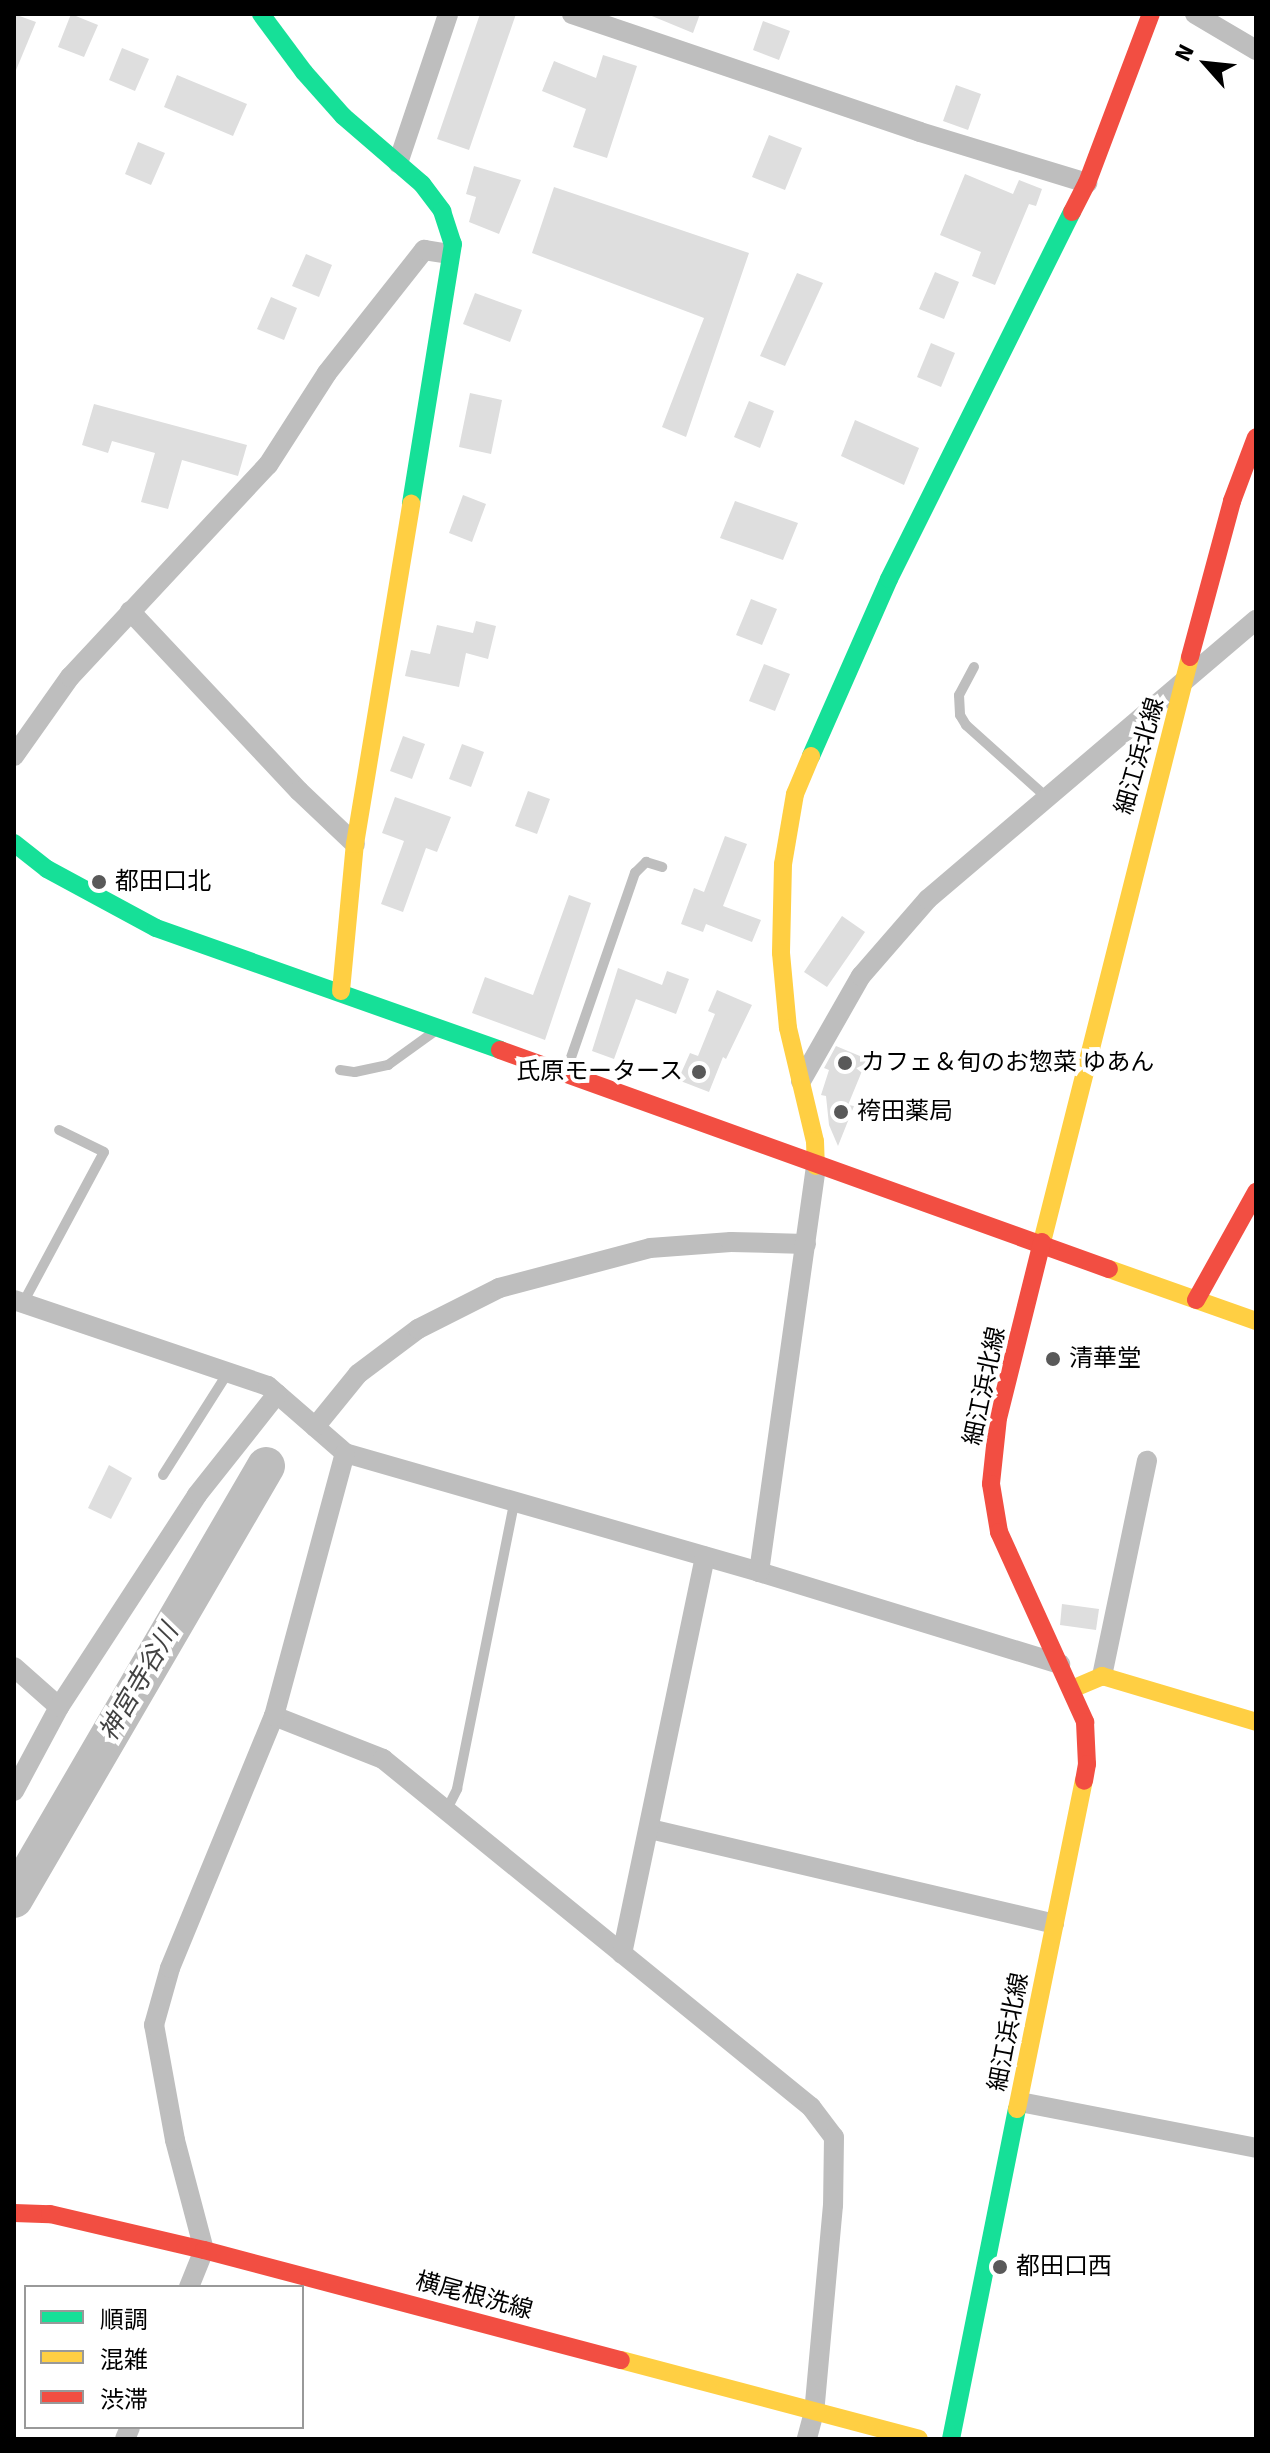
<!DOCTYPE html>
<meta charset="utf-8">
<style>
body{margin:0}
#map{position:relative;width:1270px;height:2453px;overflow:hidden;background:#fff;font-family:Signika,"Noto Sans JP",sans-serif}
div>[style]{position:absolute}
.river>*{height:38px;margin:-19px;padding:0 19px;transform-origin:19px;border-radius:19px;background:#bdbdbd}
.building>*{inset:0;background:#dedede}
.lane>*{height:10px;margin:-5px;padding:0 5px;transform-origin:5px;border-radius:5px;background:#bebebe}
.street>*{height:20px;margin:-10px;padding:0 10px;transform-origin:10px;border-radius:10px;background:#bebebe}
.fast>*{height:18px;margin:-9px;padding:0 9px;transform-origin:9px;border-radius:9px;background:#16e098}
.slow>*{height:18px;margin:-9px;padding:0 9px;transform-origin:9px;border-radius:9px;background:#ffcf43}
.jam>*{height:18px;margin:-9px;padding:0 9px;transform-origin:9px;border-radius:9px;background:#f24e42}
.dots>*{width:22px;height:22px;translate:-50% -50%;box-sizing:border-box;border:4px solid #fff;border-radius:50%}
span{translate:-50% -50%;white-space:nowrap;text-align:center;line-height:1.15;-webkit-text-stroke:8px #fff;paint-order:stroke}
.street-label{font-size:24px;color:#000}
.poi-label{font-size:24px;color:#000}
.left{translate:0 -50%;text-align:left}
.right{translate:-100% -50%;text-align:right}
.water-label{font-size:26px;color:#424242;font-style:italic}
.frame{position:absolute;inset:0;border:16px solid #000;pointer-events:none}
.legend{position:absolute;left:24px;top:2285px;width:280px;height:144px;box-sizing:border-box;background:#fff;border:2px solid #999;margin:0;padding:10px 14px;list-style:none;font-size:24px;color:#000}
.legend li{display:flex;align-items:center;gap:16px;height:40px}
.legend b{width:40px;border:2px solid #999}
.north{position:absolute;left:1166px;top:24px;width:80px;height:80px;-webkit-text-stroke:6px #fff;paint-order:stroke;rotate:297deg;font-size:22px;font-weight:700;line-height:32px;text-align:center;color:#000}
.north::after{content:'';display:block;margin:auto;width:28px;height:36px;background:#000;clip-path:polygon(50% 0,100% 100%,50% 72%,0 100%)}
</style>
<div id="map">
<div class="river">
<i style="left:14px;top:1899px;width:501px;rotate:-59.8deg"></i>
</div>
<div class="building">
<i style="clip-path:polygon(14px 14px,36px 22px,14px 75px)"></i>
<i style="clip-path:polygon(71px 14px,98px 25px,84px 57px,58px 47px)"></i>
<i style="clip-path:polygon(480px 14px,516px 14px,469px 150px,437px 139px)"></i>
<i style="clip-path:polygon(647px 14px,700px 14px,693px 33px)"></i>
<i style="clip-path:polygon(763px 21px,790px 31px,779px 60px,753px 50px)"></i>
<i style="clip-path:polygon(122px 48px,149px 59px,135px 91px,109px 80px)"></i>
<i style="clip-path:polygon(603px 55px,637px 66px,607px 158px,573px 147px,586px 109px,542px 91px,554px 61px,596px 78px)"></i>
<i style="clip-path:polygon(177px 75px,247px 104px,233px 136px,164px 107px)"></i>
<i style="clip-path:polygon(956px 85px,981px 94px,968px 130px,943px 121px)"></i>
<i style="clip-path:polygon(769px 135px,802px 148px,785px 190px,752px 177px)"></i>
<i style="clip-path:polygon(138px 142px,165px 153px,151px 185px,125px 174px)"></i>
<i style="clip-path:polygon(474px 166px,521px 180px,499px 234px,469px 222px,476px 197px,466px 194px)"></i>
<i style="clip-path:polygon(965px 174px,1013px 194px,1019px 180px,1042px 189px,1036px 206px,1029px 204px,995px 285px,972px 276px,981px 252px,940px 235px)"></i>
<i style="clip-path:polygon(554px 187px,749px 253px,686px 437px,662px 427px,704px 318px,532px 253px)"></i>
<i style="clip-path:polygon(306px 254px,332px 265px,319px 297px,292px 286px)"></i>
<i style="clip-path:polygon(935px 272px,959px 282px,944px 319px,919px 309px)"></i>
<i style="clip-path:polygon(797px 273px,823px 283px,785px 366px,760px 356px)"></i>
<i style="clip-path:polygon(475px 293px,522px 310px,510px 342px,463px 324px)"></i>
<i style="clip-path:polygon(271px 297px,297px 308px,284px 340px,257px 329px)"></i>
<i style="clip-path:polygon(931px 343px,955px 353px,941px 387px,917px 377px)"></i>
<i style="clip-path:polygon(470px 393px,502px 400px,491px 454px,459px 447px)"></i>
<i style="clip-path:polygon(749px 401px,774px 411px,760px 448px,734px 437px)"></i>
<i style="clip-path:polygon(94px 404px,247px 445px,238px 476px,182px 460px,168px 509px,141px 502px,155px 453px,112px 441px,108px 453px,82px 445px)"></i>
<i style="clip-path:polygon(855px 420px,919px 448px,904px 485px,841px 456px)"></i>
<i style="clip-path:polygon(463px 495px,486px 504px,472px 542px,449px 533px)"></i>
<i style="clip-path:polygon(735px 501px,798px 523px,783px 560px,720px 538px)"></i>
<i style="clip-path:polygon(751px 599px,777px 609px,762px 645px,736px 635px)"></i>
<i style="clip-path:polygon(476px 621px,496px 626px,488px 659px,466px 653px,459px 687px,405px 676px,411px 650px,430px 654px,437px 625px,473px 633px)"></i>
<i style="clip-path:polygon(764px 664px,790px 674px,775px 711px,749px 701px)"></i>
<i style="clip-path:polygon(403px 736px,425px 744px,412px 779px,390px 771px)"></i>
<i style="clip-path:polygon(462px 744px,484px 752px,471px 787px,449px 779px)"></i>
<i style="clip-path:polygon(528px 791px,550px 799px,537px 834px,515px 826px)"></i>
<i style="clip-path:polygon(395px 797px,451px 817px,437px 852px,426px 848px,403px 912px,381px 904px,404px 841px,382px 833px)"></i>
<i style="clip-path:polygon(725px 836px,747px 844px,723px 906px,761px 920px,752px 942px,706px 924px,703px 932px,681px 924px,694px 888px,704px 892px)"></i>
<i style="clip-path:polygon(569px 895px,591px 903px,545px 1040px,472px 1013px,485px 977px,533px 995px)"></i>
<i style="clip-path:polygon(842px 916px,865px 932px,827px 987px,804px 972px)"></i>
<i style="clip-path:polygon(618px 968px,662px 985px,667px 971px,689px 979px,676px 1014px,636px 999px,614px 1059px,592px 1051px)"></i>
<i style="clip-path:polygon(717px 990px,752px 1005px,726px 1059px,723px 1057px,709px 1092px,678px 1080px,690px 1053px,698px 1056px,715px 1014px,708px 1011px)"></i>
<i style="clip-path:polygon(836px 1046px,867px 1059px,848px 1105px,854px 1106px,838px 1146px,829px 1125px,826px 1096px,821px 1095px,829px 1070px,824px 1068px)"></i>
<i style="clip-path:polygon(109px 1465px,132px 1478px,111px 1519px,88px 1508px)"></i>
<i style="clip-path:polygon(1062px 1604px,1099px 1609px,1096px 1630px,1060px 1625px)"></i>
</div>
<div class="lane">
<i style="left:974px;top:667px;width:32px;rotate:118deg"></i>
<i style="left:959px;top:695px;width:20px;rotate:87deg"></i>
<i style="left:960px;top:715px;width:12px;rotate:59deg"></i>
<i style="left:966px;top:725px;width:106px;rotate:41.9deg"></i>
<i style="left:340px;top:1070px;width:15px;rotate:8deg"></i>
<i style="left:355px;top:1072px;width:34px;rotate:-12deg"></i>
<i style="left:388px;top:1065px;width:62px;rotate:-35.8deg"></i>
<i style="left:566px;top:1072px;width:211px;rotate:-70.9deg"></i>
<i style="left:635px;top:873px;width:16px;rotate:-45deg"></i>
<i style="left:646px;top:862px;width:17px;rotate:17deg"></i>
<i style="left:23px;top:1303px;width:171px;rotate:-61.8deg"></i>
<i style="left:104px;top:1152px;width:50px;rotate:-153.9deg"></i>
<i style="left:163px;top:1475px;width:120px;rotate:-57.6deg"></i>
<i style="left:446px;top:1811px;width:25px;rotate:-63deg"></i>
<i style="left:457px;top:1789px;width:292px;rotate:-78.7deg"></i>
</div>
<div class="street">
<i style="left:572px;top:14px;width:367px;rotate:18.7deg"></i>
<i style="left:920px;top:132px;width:175px;rotate:17deg"></i>
<i style="left:1195px;top:14px;width:71px;rotate:30.5deg"></i>
<i style="left:398px;top:163px;width:157px;rotate:-71.4deg"></i>
<i style="left:130px;top:611px;width:247px;rotate:46.8deg"></i>
<i style="left:299px;top:791px;width:77px;rotate:43.4deg"></i>
<i style="left:14px;top:756px;width:97px;rotate:-54.7deg"></i>
<i style="left:70px;top:677px;width:290px;rotate:-47deg"></i>
<i style="left:268px;top:465px;width:109px;rotate:-57.3deg"></i>
<i style="left:327px;top:373px;width:157px;rotate:-51.7deg"></i>
<i style="left:424px;top:250px;width:25px;rotate:9deg"></i>
<i style="left:801px;top:1081px;width:121px;rotate:-60.3deg"></i>
<i style="left:861px;top:976px;width:102px;rotate:-49deg"></i>
<i style="left:928px;top:899px;width:431px;rotate:-40.4deg"></i>
<i style="left:14px;top:1300px;width:268px;rotate:18.7deg"></i>
<i style="left:268px;top:1386px;width:102px;rotate:41deg"></i>
<i style="left:345px;top:1453px;width:431px;rotate:16deg"></i>
<i style="left:759px;top:1572px;width:315px;rotate:17deg"></i>
<i style="left:315px;top:1427px;width:68px;rotate:-50.9deg"></i>
<i style="left:358px;top:1374px;width:75px;rotate:-36.9deg"></i>
<i style="left:418px;top:1329px;width:91px;rotate:-26.8deg"></i>
<i style="left:499px;top:1288px;width:156px;rotate:-14.8deg"></i>
<i style="left:650px;top:1248px;width:81px;rotate:-4.2deg"></i>
<i style="left:731px;top:1242px;width:75px;rotate:1.5deg"></i>
<i style="left:759px;top:1572px;width:410px;rotate:-82deg"></i>
<i style="left:14px;top:1667px;width:60px;rotate:41.6deg"></i>
<i style="left:1102px;top:1676px;width:220px;rotate:-78.2deg"></i>
<i style="left:274px;top:1716px;width:117px;rotate:21.5deg"></i>
<i style="left:383px;top:1759px;width:552px;rotate:39.11deg"></i>
<i style="left:811px;top:2107px;width:38px;rotate:53deg"></i>
<i style="left:834px;top:2137px;width:68px;rotate:90.8deg"></i>
<i style="left:833px;top:2205px;width:208px;rotate:95.2deg"></i>
<i style="left:814px;top:2412px;width:28px;rotate:105deg"></i>
<i style="left:14px;top:1791px;width:95px;rotate:-61.8deg"></i>
<i style="left:59px;top:1707px;width:253px;rotate:-56.9deg"></i>
<i style="left:197px;top:1495px;width:129px;rotate:-51.6deg"></i>
<i style="left:650px;top:1829px;width:415px;rotate:13.2deg"></i>
<i style="left:622px;top:1954px;width:406px;rotate:-78.2deg"></i>
<i style="left:1020px;top:2102px;width:240px;rotate:11deg"></i>
<i style="left:189px;top:2287px;width:40px;rotate:-68deg"></i>
<i style="left:204px;top:2250px;width:114px;rotate:-104.8deg"></i>
<i style="left:175px;top:2140px;width:117px;rotate:-100.3deg"></i>
<i style="left:154px;top:2025px;width:59px;rotate:-74.3deg"></i>
<i style="left:170px;top:1968px;width:273px;rotate:-67.6deg"></i>
<i style="left:274px;top:1716px;width:272px;rotate:-74.9deg"></i>
<i style="left:125px;top:2439px;width:13px;rotate:-67deg"></i>
</div>
<div class="fast">
<i style="left:261px;top:14px;width:72px;rotate:53.4deg"></i>
<i style="left:304px;top:72px;width:59px;rotate:48.4deg"></i>
<i style="left:343px;top:116px;width:104px;rotate:40.7deg"></i>
<i style="left:422px;top:184px;width:34px;rotate:53deg"></i>
<i style="left:442px;top:211px;width:35px;rotate:72deg"></i>
<i style="left:453px;top:244px;width:263px;rotate:99.2deg"></i>
<i style="left:811px;top:756px;width:193px;rotate:-66.2deg"></i>
<i style="left:889px;top:579px;width:410px;rotate:-63.5deg"></i>
<i style="left:14px;top:843px;width:42px;rotate:38.2deg"></i>
<i style="left:47px;top:869px;width:124px;rotate:28.4deg"></i>
<i style="left:156px;top:928px;width:365px;rotate:19.5deg"></i>
<i style="left:951px;top:2439px;width:337px;rotate:-78.7deg"></i>
</div>
<div class="slow">
<i style="left:811px;top:756px;width:41px;rotate:112.8deg"></i>
<i style="left:795px;top:794px;width:71px;rotate:99.7deg"></i>
<i style="left:783px;top:864px;width:89px;rotate:91.3deg"></i>
<i style="left:781px;top:953px;width:75px;rotate:84.7deg"></i>
<i style="left:788px;top:1028px;width:116px;rotate:76.6deg"></i>
<i style="left:815px;top:1141px;width:25px;rotate:88deg"></i>
<i style="left:341px;top:991px;width:148px;rotate:-84.6deg"></i>
<i style="left:355px;top:844px;width:345px;rotate:-80.6deg"></i>
<i style="left:1042px;top:1242px;width:603px;rotate:-75.8deg"></i>
<i style="left:1109px;top:1269px;width:156px;rotate:19.5deg"></i>
<i style="left:1072px;top:1689px;width:33px;rotate:-23deg"></i>
<i style="left:1102px;top:1676px;width:161px;rotate:16.6deg"></i>
<i style="left:1017px;top:2109px;width:335px;rotate:-78.5deg"></i>
<i style="left:621px;top:2360px;width:308px;rotate:14.8deg"></i>
</div>
<div class="jam">
<i style="left:1072px;top:212px;width:33px;rotate:-63deg"></i>
<i style="left:1087px;top:183px;width:181px;rotate:-69.3deg"></i>
<i style="left:1190px;top:657px;width:162px;rotate:-74.9deg"></i>
<i style="left:1232px;top:501px;width:68px;rotate:-69.4deg"></i>
<i style="left:500px;top:1050px;width:647px;rotate:19.78deg"></i>
<i style="left:1042px;top:1242px;width:181px;rotate:104deg"></i>
<i style="left:998px;top:1418px;width:66px;rotate:96.1deg"></i>
<i style="left:991px;top:1484px;width:49px;rotate:80.5deg"></i>
<i style="left:999px;top:1532px;width:209px;rotate:65.6deg"></i>
<i style="left:1085px;top:1722px;width:42px;rotate:87.3deg"></i>
<i style="left:1087px;top:1764px;width:17px;rotate:100deg"></i>
<i style="left:1196px;top:1300px;width:124px;rotate:-60.9deg"></i>
<i style="left:14px;top:2213px;width:36px;rotate:2deg"></i>
<i style="left:50px;top:2214px;width:158px;rotate:13.2deg"></i>
<i style="left:204px;top:2250px;width:431px;rotate:14.8deg"></i>
</div>
<div class="dots">
<i style="left:99px;top:882px;background:#595959"></i>
<i style="left:845px;top:1063px;background:#595959"></i>
<i style="left:699px;top:1072px;background:#595959"></i>
<i style="left:841px;top:1112px;background:#595959"></i>
<i style="left:1053px;top:1359px;background:#595959"></i>
<i style="left:1000px;top:2267px;background:#595959"></i>
</div>
<div class="street-label">
<span style="left:1140px;top:756px;rotate:-74deg">細江浜北線</span>
<span style="left:985px;top:1386px;rotate:-78deg">細江浜北線</span>
<span style="left:1009px;top:2032px;rotate:-79deg">細江浜北線</span>
<span style="left:474px;top:2296px;rotate:15deg">横尾根洗線</span>
</div>
<div class="poi-label">
<span class="left" style="left:115px;top:882px">都田口北</span>
<span class="left" style="left:861px;top:1063px">カフェ＆旬のお惣菜 ゆあん</span>
<span class="right" style="left:683px;top:1072px">氏原モータース</span>
<span class="left" style="left:857px;top:1112px">袴田薬局</span>
<span class="left" style="left:1069px;top:1359px">清華堂</span>
<span class="left" style="left:1016px;top:2267px">都田口西</span>
</div>
<div class="water-label">
<span style="left:140px;top:1683px;rotate:-60deg">神宮寺谷川</span>
</div>
<div class="frame"></div>
<ul class="legend">
<li><b style="height:10px;background:#16e098"></b>順調</li>
<li><b style="height:10px;background:#ffcf43"></b>混雑</li>
<li><b style="height:10px;background:#f24e42"></b>渋滞</li>
</ul>
<div class="north">N</div>
</div>
